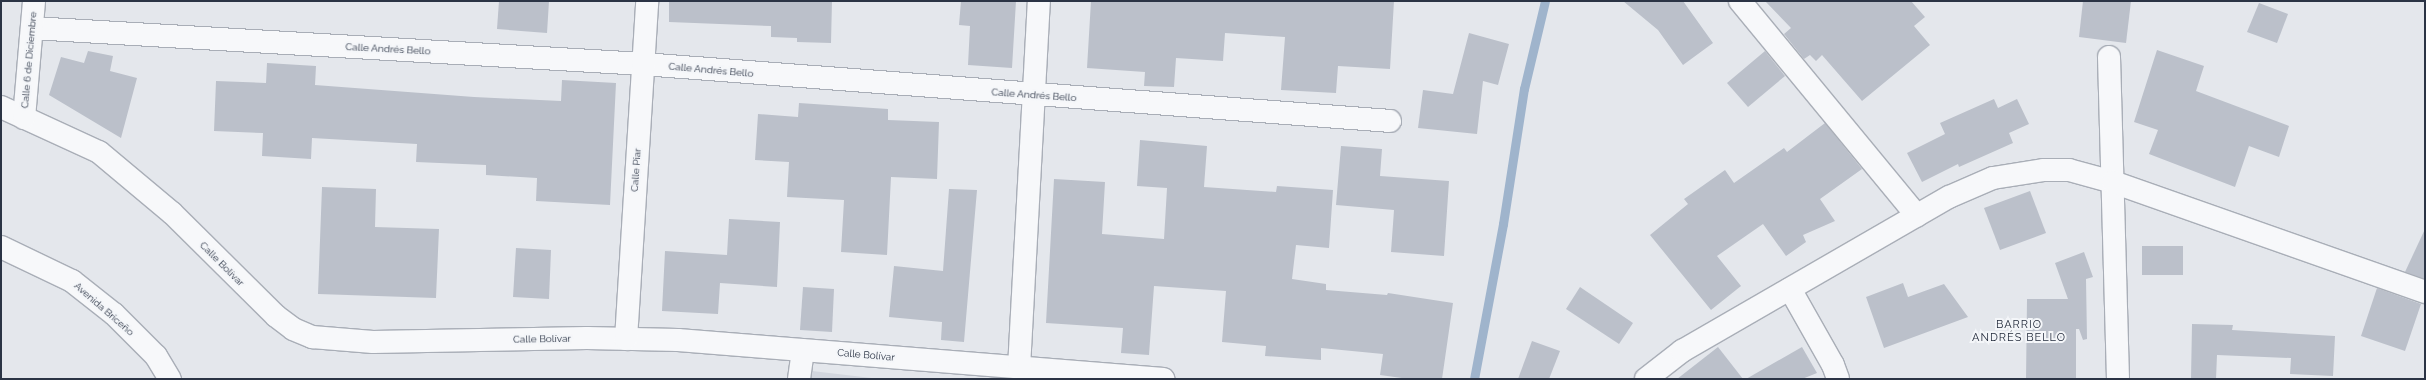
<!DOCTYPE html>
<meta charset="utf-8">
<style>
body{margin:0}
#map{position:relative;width:2426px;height:380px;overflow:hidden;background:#e4e7ec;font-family:Raleway,sans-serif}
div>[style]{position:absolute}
.built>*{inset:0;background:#d2d6de}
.stream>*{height:9px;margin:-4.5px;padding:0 4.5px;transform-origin:4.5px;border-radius:4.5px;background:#9fb4cc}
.building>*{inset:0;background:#bbc0ca}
.roads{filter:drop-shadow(1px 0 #a9aeb7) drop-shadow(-1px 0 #a9aeb7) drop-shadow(0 1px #a9aeb7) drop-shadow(0 -1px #a9aeb7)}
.street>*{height:22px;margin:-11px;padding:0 11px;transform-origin:11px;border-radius:11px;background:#f7f8fa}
span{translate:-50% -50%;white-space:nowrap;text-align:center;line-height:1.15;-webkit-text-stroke:4px #f4f6f9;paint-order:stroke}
.street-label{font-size:10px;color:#2b3445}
.neighbourhood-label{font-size:11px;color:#1d2536;letter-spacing:1px}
.frame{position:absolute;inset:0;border:2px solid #2b3445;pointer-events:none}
</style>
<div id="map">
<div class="built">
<i style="clip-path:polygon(812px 371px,880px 379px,811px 379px)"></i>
</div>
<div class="stream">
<i style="left:1474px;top:379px;width:158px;rotate:-79.4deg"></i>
<i style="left:1503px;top:224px;width:137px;rotate:-81.2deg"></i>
<i style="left:1524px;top:89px;width:90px;rotate:-76.6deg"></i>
</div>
<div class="building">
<i style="clip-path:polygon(499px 1px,549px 1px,547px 33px,497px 29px)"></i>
<i style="clip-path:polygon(669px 1px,832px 1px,831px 43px,797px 42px,797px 38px,771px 37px,771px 26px,669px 22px)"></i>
<i style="clip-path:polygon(961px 1px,1016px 1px,1012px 68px,968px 65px,970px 26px,959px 25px)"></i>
<i style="clip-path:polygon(1091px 1px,1394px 1px,1390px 69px,1338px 66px,1336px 93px,1281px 90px,1285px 37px,1225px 33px,1223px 61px,1176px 58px,1174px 87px,1144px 86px,1145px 72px,1087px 68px)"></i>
<i style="clip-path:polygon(1623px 1px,1683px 1px,1713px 43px,1683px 65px,1658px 30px)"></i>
<i style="clip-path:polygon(1765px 1px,1911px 1px,1925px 17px,1914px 26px,1930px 45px,1862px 101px,1822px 55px,1816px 61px,1810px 55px,1804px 59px,1784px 34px,1791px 28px)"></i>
<i style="clip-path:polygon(2083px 1px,2131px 1px,2126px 43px,2079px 37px)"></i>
<i style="clip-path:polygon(2259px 3px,2288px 14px,2277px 43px,2247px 32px)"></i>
<i style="clip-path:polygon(1469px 33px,1509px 44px,1498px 85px,1483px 81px,1477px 134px,1418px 128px,1423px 90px,1453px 94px)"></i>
<i style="clip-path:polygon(2157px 50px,2204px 66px,2196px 91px,2289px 126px,2279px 157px,2249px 146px,2235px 187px,2149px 154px,2158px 130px,2134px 122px)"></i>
<i style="clip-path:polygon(88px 51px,113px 56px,110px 71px,137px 78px,121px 138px,49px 95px,61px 57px,84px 63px)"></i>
<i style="clip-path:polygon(1765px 51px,1785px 76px,1748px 107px,1727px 83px)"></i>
<i style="clip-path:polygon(267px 63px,316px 66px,315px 85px,474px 97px,561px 101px,562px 80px,616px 83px,610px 205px,536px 201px,537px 178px,486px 175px,486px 165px,416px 162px,417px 144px,312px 138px,311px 159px,262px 156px,263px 133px,214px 131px,216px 81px,266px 83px)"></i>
<i style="clip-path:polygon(1994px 99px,1998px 108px,2017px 99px,2029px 124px,2009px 133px,2013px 143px,1959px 167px,1958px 164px,1922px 182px,1907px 153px,1945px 134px,1940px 123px)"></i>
<i style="clip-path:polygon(799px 103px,888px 109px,888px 120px,939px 122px,937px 179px,891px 177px,887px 255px,841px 252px,844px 200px,787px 197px,789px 162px,755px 160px,758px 114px,798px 117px)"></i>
<i style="clip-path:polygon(1825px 123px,1862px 169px,1820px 199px,1835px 221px,1803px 235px,1806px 242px,1786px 256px,1763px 224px,1717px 256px,1741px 286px,1711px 310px,1650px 235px,1688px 204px,1684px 199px,1725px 170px,1734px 183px,1784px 148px,1787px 152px)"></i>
<i style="clip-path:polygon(1140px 140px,1207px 146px,1204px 187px,1276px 192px,1277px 186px,1333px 190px,1329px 248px,1296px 245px,1292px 279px,1326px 284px,1326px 290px,1387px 295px,1388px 293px,1453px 303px,1442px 379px,1409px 379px,1380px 375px,1383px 354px,1321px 348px,1321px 360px,1265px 356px,1266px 346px,1222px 342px,1226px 291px,1154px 286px,1149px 355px,1121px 353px,1123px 328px,1046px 323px,1054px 179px,1105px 182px,1102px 234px,1164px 239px,1167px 188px,1137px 186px)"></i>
<i style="clip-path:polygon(1341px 146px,1382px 149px,1380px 176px,1449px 181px,1444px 256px,1391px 252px,1394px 210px,1336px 205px)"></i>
<i style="clip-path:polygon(322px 187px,376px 189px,375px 227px,439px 229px,436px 298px,318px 294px)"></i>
<i style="clip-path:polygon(949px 189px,977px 190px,964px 342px,941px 340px,942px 322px,889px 317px,894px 266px,943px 271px)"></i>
<i style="clip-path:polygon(2030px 191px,2046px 233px,2000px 250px,1984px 208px)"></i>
<i style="clip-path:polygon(729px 219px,780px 222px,777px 287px,720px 283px,718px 314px,662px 311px,665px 251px,727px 255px)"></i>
<i style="clip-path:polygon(2425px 229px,2425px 279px,2405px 272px)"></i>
<i style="clip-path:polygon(2142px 246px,2183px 246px,2183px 275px,2142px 275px)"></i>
<i style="clip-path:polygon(516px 248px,551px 250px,549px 299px,513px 297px)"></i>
<i style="clip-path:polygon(2084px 252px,2093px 277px,2086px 279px,2087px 339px,2083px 340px,2079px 329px,2076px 329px,2076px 379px,2026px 379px,2027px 299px,2068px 299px,2055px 263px)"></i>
<i style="clip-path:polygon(1903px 283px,1908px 297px,1944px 284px,1968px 317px,1884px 348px,1866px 297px)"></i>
<i style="clip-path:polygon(803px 287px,834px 289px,832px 332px,800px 330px)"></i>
<i style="clip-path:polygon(1580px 287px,1633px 323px,1619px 344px,1566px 309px)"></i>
<i style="clip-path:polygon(2377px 288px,2421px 304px,2405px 351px,2361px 336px)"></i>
<i style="clip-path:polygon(2192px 324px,2233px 325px,2232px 330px,2335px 336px,2333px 376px,2290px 374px,2291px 358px,2217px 355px,2216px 379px,2191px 379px)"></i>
<i style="clip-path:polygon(1532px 341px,1560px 351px,1549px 379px,1518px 379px)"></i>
<i style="clip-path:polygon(1718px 347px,1743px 379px,1677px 379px)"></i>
<i style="clip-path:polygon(1802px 347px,1817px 373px,1802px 379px,1746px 379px)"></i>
</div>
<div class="roads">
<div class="street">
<i style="left:1740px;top:1px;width:278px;rotate:50.5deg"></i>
<i style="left:32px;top:28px;width:612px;rotate:3.37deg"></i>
<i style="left:643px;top:64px;width:749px;rotate:4.36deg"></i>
<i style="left:2109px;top:57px;width:322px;rotate:88.4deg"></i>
<i style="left:1px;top:107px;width:108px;rotate:24.7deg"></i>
<i style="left:99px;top:152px;width:95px;rotate:39.9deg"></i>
<i style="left:172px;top:213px;width:146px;rotate:44.7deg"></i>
<i style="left:276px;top:316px;width:21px;rotate:37deg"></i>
<i style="left:293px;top:329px;width:21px;rotate:23deg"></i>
<i style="left:312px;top:337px;width:61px;rotate:4.7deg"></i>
<i style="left:373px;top:342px;width:214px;rotate:-1.1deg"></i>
<i style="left:587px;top:338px;width:91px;rotate:1.3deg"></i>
<i style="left:678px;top:340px;width:487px;rotate:4.6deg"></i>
<i style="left:24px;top:118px;width:117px;rotate:-85.1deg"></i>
<i style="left:1px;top:247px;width:79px;rotate:25.6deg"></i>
<i style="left:72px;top:281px;width:53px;rotate:38.2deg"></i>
<i style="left:114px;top:314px;width:59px;rotate:45deg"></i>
<i style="left:156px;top:356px;width:27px;rotate:59deg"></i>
<i style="left:1790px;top:289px;width:87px;rotate:60.5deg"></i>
<i style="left:1833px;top:365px;width:15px;rotate:70deg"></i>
<i style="left:626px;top:339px;width:339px;rotate:-86.4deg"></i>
<i style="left:1019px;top:368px;width:368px;rotate:-86.9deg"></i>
<i style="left:799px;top:379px;width:29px;rotate:-82deg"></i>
<i style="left:1646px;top:379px;width:46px;rotate:-37.9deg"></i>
<i style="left:1682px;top:351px;width:308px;rotate:-30deg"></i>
<i style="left:1949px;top:197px;width:48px;rotate:-23.4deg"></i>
<i style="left:1993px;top:178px;width:52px;rotate:-8.9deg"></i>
<i style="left:2044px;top:170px;width:25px"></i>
<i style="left:2069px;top:170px;width:46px;rotate:15.3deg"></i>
<i style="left:2113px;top:182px;width:331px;rotate:19.4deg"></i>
</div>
</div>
<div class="street-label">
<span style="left:388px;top:49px;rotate:3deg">Calle Andrés Bello</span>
<span style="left:29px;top:60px;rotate:-85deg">Calle 6 de Diciembre</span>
<span style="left:711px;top:70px;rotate:5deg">Calle Andrés Bello</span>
<span style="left:1034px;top:95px;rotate:4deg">Calle Andrés Bello</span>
<span style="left:636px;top:170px;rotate:-86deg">Calle Piar</span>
<span style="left:222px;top:264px;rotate:45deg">Calle Bolívar</span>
<span style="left:104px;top:309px;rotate:41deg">Avenida Briceño</span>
<span style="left:542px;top:339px;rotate:-1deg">Calle Bolívar</span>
<span style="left:866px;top:355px;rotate:5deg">Calle Bolívar</span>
</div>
<div class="neighbourhood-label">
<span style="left:2019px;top:332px">BARRIO<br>ANDRÉS BELLO</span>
</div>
<div class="frame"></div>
</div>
